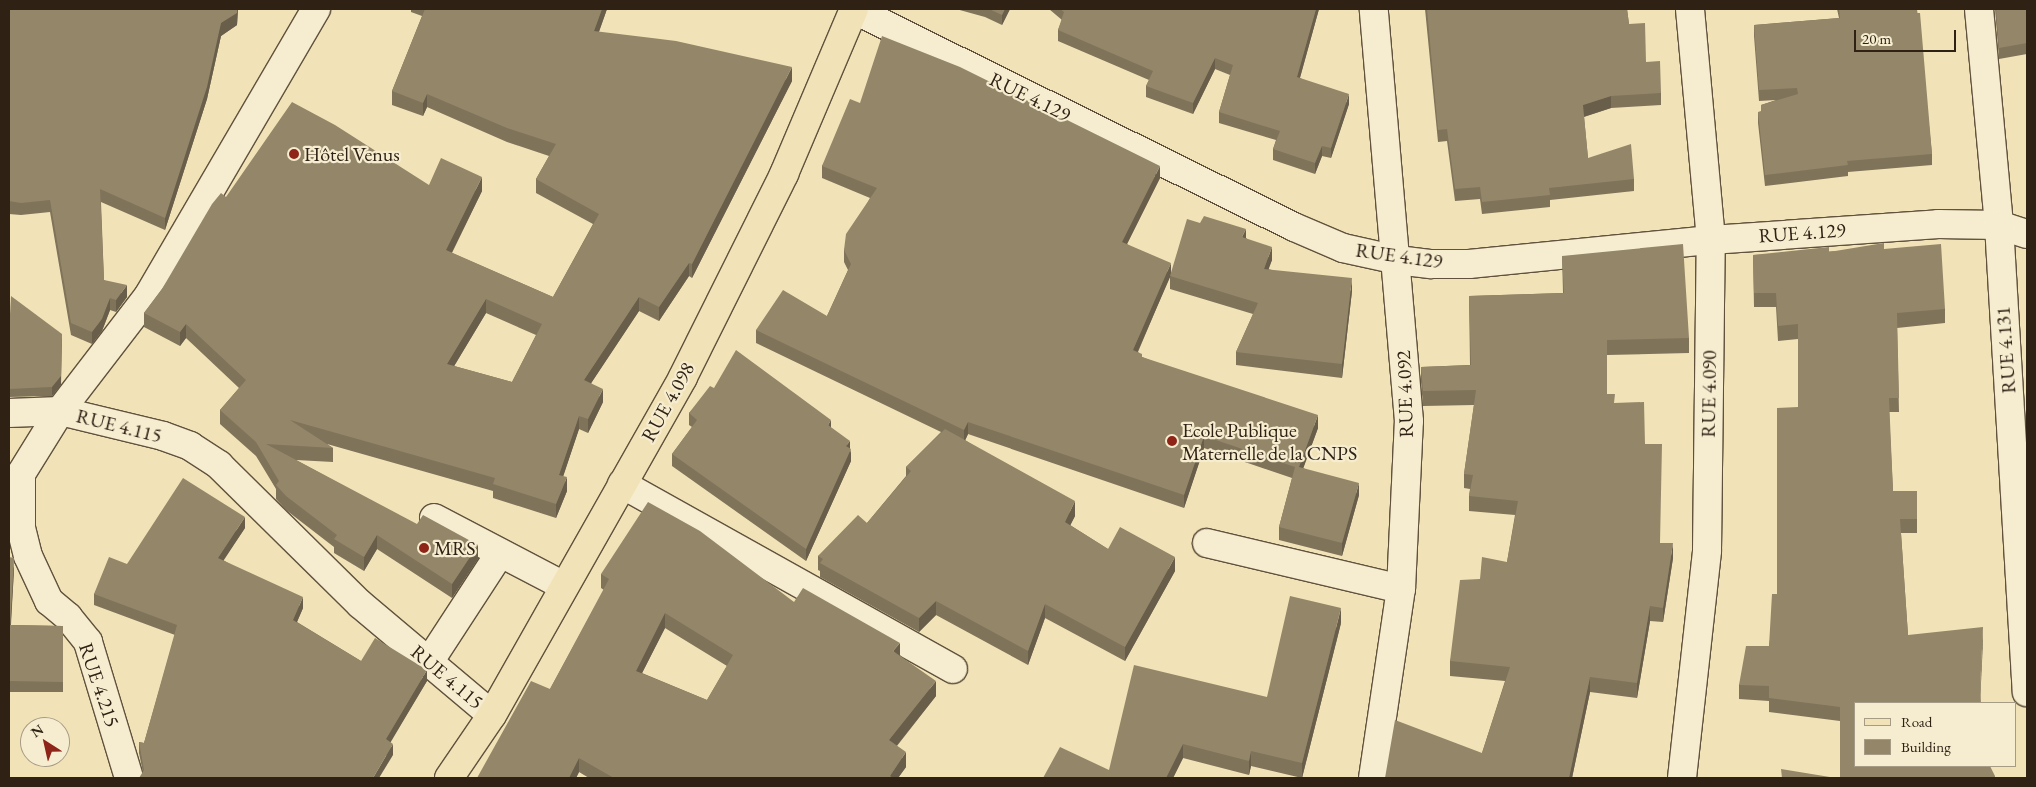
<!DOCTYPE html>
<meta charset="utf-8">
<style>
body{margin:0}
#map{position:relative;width:2036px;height:787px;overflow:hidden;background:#f1e3b7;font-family:"EB Garamond",serif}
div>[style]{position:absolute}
.roads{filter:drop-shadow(1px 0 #60523d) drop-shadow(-1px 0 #60523d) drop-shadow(0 1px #60523d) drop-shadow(0 -1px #60523d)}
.minor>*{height:28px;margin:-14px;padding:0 14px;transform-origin:14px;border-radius:14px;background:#f6edd0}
.major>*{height:28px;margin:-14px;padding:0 14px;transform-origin:14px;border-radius:14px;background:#f1e3b7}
.wall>*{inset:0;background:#7f735a}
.shaded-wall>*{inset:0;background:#685e4a}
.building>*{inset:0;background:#948669}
.dots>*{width:14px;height:14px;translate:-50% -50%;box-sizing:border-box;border:2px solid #f6edd0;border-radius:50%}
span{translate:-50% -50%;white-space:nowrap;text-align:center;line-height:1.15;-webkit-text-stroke:4.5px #f6edd0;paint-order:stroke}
.street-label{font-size:20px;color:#2f2114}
.poi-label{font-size:20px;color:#2f2114}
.left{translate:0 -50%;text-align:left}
.frame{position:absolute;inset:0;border:10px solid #2f2114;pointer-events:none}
.legend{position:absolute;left:1854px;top:702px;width:162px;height:65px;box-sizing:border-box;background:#f6edd0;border:1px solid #a69b85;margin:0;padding:6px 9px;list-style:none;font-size:15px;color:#2f2114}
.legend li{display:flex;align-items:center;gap:10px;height:25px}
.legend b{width:25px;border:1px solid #a69b85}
.north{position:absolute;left:20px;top:717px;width:50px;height:50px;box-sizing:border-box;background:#f6edd0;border:1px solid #a69b85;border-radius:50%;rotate:325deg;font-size:14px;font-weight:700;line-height:20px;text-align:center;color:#2f2114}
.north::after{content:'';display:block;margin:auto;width:18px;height:22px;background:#8f2418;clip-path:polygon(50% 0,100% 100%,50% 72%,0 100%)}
.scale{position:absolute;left:1854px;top:30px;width:102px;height:22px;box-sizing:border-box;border:2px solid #2f2114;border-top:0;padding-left:6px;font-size:15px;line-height:18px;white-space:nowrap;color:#2f2114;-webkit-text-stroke:4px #f6edd0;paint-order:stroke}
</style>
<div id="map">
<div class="roads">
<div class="minor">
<i style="left:316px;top:9px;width:331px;rotate:120.3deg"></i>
<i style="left:149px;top:295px;width:146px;rotate:127.5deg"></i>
<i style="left:60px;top:411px;width:106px;rotate:13.6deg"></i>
<i style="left:163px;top:436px;width:29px;rotate:20deg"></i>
<i style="left:190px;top:446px;width:35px;rotate:33deg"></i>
<i style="left:219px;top:465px;width:198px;rotate:44.6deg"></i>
<i style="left:360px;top:604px;width:172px;rotate:40.1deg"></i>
<i style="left:853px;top:9px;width:492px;rotate:26.3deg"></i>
<i style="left:1294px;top:227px;width:53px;rotate:23.2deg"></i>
<i style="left:1343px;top:248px;width:55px;rotate:12.5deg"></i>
<i style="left:1397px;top:260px;width:35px;rotate:7deg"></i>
<i style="left:1432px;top:264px;width:37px"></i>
<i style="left:1469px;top:264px;width:243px;rotate:-5.7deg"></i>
<i style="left:1711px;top:240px;width:228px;rotate:-4deg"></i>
<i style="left:1938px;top:224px;width:61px;rotate:0.9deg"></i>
<i style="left:1999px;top:225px;width:29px;rotate:18deg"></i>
<i style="left:1979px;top:9px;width:217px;rotate:84.7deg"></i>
<i style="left:1999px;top:225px;width:468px;rotate:86.6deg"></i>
<i style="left:60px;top:411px;width:74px;rotate:121.8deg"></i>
<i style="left:21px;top:474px;width:54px;rotate:90deg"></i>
<i style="left:21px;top:528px;width:29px;rotate:76deg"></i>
<i style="left:28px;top:556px;width:50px;rotate:65deg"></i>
<i style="left:49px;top:601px;width:25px;rotate:40deg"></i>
<i style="left:68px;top:617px;width:32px;rotate:51deg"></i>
<i style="left:88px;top:642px;width:142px;rotate:73.2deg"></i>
<i style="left:9px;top:413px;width:51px;rotate:-2.2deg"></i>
<i style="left:622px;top:484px;width:379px;rotate:29.2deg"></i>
<i style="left:434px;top:518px;width:147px;rotate:27.6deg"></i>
<i style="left:1207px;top:543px;width:199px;rotate:13.3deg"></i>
<i style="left:429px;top:662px;width:130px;rotate:-56.9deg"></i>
<i style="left:1373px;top:778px;width:191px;rotate:-81.6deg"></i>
<i style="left:1401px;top:589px;width:168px;rotate:-87.3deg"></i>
<i style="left:1409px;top:421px;width:413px;rotate:-94.9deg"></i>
<i style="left:1682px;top:778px;width:229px;rotate:-83.7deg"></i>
<i style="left:1707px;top:550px;width:310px;rotate:-89.3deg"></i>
<i style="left:1711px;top:240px;width:232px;rotate:-95.2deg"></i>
</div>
<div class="major">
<i style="left:449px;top:778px;width:76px;rotate:-55.7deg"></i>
<i style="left:492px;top:715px;width:388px;rotate:-60.5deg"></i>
<i style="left:683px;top:377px;width:227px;rotate:-63.5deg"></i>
<i style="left:784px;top:174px;width:179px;rotate:-67deg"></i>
</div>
</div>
<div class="wall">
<i style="clip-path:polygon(9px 9px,238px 9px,237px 25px,221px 36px,207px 99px,165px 230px,101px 202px,104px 280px,127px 297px,116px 312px,110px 310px,102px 331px,92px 344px,71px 335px,50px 212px,21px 215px,9px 214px)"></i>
<i style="clip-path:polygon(evenodd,411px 9px,607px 9px,599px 32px,792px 81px,692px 278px,689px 276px,659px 321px,639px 311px,591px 383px,603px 402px,588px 433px,579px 429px,563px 476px,567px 491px,556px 518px,493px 498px,493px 491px,327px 444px,333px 448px,333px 462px,296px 460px,478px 559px,452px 598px,377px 549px,364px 571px,334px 553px,334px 547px,286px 510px,276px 499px,276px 489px,256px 456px,220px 424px,220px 410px,239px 388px,186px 338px,180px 346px,144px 327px,144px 313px,162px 289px,226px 197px,429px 185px,482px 191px,452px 253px,553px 297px,593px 224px,536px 193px,536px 179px,549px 156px,507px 142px,427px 107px,423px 116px,392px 105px,392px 91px,422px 16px,411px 12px,411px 9px,486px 313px,536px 335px,512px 382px,454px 366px,486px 313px)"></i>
<i style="clip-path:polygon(956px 9px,1010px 9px,1002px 25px,985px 17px)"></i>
<i style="clip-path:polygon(1049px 9px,1319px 9px,1300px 78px,1349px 104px,1331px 158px,1322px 156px,1315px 174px,1273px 160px,1273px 149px,1276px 140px,1219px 123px,1219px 112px,1230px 75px,1215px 69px,1193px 114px,1146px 97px,1146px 86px,1149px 80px,1058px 41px,1058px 30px,1062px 20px)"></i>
<i style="clip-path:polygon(1425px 9px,1627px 9px,1629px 24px,1646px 62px,1661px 93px,1661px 105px,1611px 108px,1584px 117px,1588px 158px,1634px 179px,1634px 191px,1550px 200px,1550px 207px,1482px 214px,1480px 199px,1455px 201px,1447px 141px,1438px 142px)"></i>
<i style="clip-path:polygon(1837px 9px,1917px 9px,1932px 154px,1932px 165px,1848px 172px,1848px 176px,1765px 186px,1758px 123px,1758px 112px,1761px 112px,1761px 105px,1776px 100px,1759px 101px,1754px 36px,1754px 25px,1839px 18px)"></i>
<i style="clip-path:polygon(1995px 9px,2027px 9px,2027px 54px,1999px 59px)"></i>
<i style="clip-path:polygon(860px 103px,1160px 178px,1127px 244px,1171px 274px,1246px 238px,1272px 260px,1268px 269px,1352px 291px,1342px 378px,1236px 365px,1236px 352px,1253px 314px,1170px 289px,1170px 276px,1138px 352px,1142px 357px,1318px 428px,1303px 468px,1359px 495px,1342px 556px,1279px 540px,1279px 527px,1292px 478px,1204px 448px,1184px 508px,968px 434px,965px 440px,1075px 516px,1070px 525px,1108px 549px,1175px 571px,1125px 661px,1045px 618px,1028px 665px,936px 615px,919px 632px,820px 577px,820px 571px,818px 570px,818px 556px,867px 523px,906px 476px,906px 467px,941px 432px,756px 343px,756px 330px,827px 316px,848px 270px,844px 262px,844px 250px,870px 198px,822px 178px,822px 166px)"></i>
<i style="clip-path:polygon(1884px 249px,1945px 309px,1945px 323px,1897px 328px,1899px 412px,1889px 412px,1893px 491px,1917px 491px,1917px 533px,1901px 533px,1908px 635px,1983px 641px,1840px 721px,1769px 712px,1769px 701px,1739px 699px,1739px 685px,1769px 646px,1777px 594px,1798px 407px,1798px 339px,1778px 341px,1776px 307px,1754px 307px,1753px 255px)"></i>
<i style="clip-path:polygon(1562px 256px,1689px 338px,1689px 353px,1607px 355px,1607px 394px,1645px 444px,1660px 543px,1673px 558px,1663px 622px,1650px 621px,1637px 698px,1590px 692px,1572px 778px,1385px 778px,1482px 753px,1505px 681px,1450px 676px,1450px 661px,1480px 579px,1507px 562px,1515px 515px,1469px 511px,1469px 496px,1470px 489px,1464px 488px,1464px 474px,1474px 405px,1423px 406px,1421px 382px,1421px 367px,1470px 365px,1469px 296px,1563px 293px)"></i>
<i style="clip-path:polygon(9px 333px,61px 385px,52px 396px,9px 397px)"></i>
<i style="clip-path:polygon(714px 388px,831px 428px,850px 449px,851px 461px,806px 561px,672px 466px,672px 454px,692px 427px,689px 425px,689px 413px)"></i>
<i style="clip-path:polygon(245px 528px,223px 560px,303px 608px,297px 622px,361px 661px,427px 681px,390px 742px,393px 755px,140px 778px,143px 773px,139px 753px,139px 742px,144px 743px,175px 635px,94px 605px,94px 594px,127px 564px)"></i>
<i style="clip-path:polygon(9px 557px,14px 569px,11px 625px,63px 626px,63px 692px,9px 692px)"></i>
<i style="clip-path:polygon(evenodd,601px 574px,794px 602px,900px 655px,936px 696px,897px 746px,906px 767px,898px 778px,589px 778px,579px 772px,576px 778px,477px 778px,550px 689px,604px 590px,601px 588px,601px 574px,665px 628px,727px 666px,707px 700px,642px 673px,665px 628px)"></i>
<i style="clip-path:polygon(1341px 623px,1302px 778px,1251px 766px,1249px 775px,1183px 758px,1173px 778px,1043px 778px,1109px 770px,1267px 697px)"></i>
</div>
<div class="shaded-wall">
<i style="clip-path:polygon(237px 9px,238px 9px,237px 25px,221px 36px,207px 99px,165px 230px,165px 218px,221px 23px)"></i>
<i style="clip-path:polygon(602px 9px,607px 9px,594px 45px,594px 31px)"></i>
<i style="clip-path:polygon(1005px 9px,1010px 9px,1002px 25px,1002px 15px)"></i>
<i style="clip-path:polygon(1316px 9px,1319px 9px,1297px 88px,1297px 77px)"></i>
<i style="clip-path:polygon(1215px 58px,1215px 69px,1193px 114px,1193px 103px)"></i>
<i style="clip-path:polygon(792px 67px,792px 81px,692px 278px,692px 264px)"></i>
<i style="clip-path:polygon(427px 94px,427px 107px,423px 116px,423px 103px)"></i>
<i style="clip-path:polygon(1349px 94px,1349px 104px,1331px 158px,1331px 148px)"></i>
<i style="clip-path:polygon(1611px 96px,1611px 108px,1583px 117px,1583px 105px)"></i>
<i style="clip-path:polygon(1322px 146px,1322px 156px,1315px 174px,1315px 163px)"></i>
<i style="clip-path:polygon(1160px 166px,1160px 178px,1122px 254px,1122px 242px)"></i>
<i style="clip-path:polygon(482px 177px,482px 191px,446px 264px,446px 250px)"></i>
<i style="clip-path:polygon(1246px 229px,1246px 243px,1242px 237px)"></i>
<i style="clip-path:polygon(1272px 247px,1272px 260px,1264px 282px,1264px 269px)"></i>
<i style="clip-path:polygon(689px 263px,689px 276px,659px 321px,659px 307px)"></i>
<i style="clip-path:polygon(1171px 263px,1171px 275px,1133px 362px,1133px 350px)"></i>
<i style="clip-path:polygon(1352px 278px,1352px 291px,1342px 378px,1342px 364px)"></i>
<i style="clip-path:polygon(127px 285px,127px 297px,116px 312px,116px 300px)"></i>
<i style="clip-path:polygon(639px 297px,639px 311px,584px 394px,584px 380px)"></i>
<i style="clip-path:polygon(110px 298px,110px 310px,102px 331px,92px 344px,92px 332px)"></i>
<i style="clip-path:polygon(486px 299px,486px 313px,447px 378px,447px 364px)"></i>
<i style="clip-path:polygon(186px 324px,186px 338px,180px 346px,180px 332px)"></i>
<i style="clip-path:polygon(62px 334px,61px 385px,52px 396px,52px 387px)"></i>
<i style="clip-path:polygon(603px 389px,603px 402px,588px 433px,588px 419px)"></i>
<i style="clip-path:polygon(1318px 415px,1318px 428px,1299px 480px,1299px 467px)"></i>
<i style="clip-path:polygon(579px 416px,579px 429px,559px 489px,559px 475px)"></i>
<i style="clip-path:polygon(831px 420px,831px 432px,828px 425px)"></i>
<i style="clip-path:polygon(968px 422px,968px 434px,964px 443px,964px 430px)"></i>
<i style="clip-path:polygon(1204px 436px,1204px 448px,1184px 508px,1184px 495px)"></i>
<i style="clip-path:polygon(850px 441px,850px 453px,851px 449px,851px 461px,806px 561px,806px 549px,846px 446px)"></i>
<i style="clip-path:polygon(567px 477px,567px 491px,556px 518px,556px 504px)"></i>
<i style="clip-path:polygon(1359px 483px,1359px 495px,1342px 556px,1342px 543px)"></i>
<i style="clip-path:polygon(1075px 501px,1075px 516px,1065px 536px,1065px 522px)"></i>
<i style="clip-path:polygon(245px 517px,245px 528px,218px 569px,218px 558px)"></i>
<i style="clip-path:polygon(377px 535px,377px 549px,364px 571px,364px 557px)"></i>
<i style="clip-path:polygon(1673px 543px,1673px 558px,1663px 622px,1663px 608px)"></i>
<i style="clip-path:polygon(478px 545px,478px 559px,452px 598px,452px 584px)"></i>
<i style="clip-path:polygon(1175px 557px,1175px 571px,1125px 661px,1125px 647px)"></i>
<i style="clip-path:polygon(14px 558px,14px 569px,10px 636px,10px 625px)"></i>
<i style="clip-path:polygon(303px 597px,303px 608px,293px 631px,293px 620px)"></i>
<i style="clip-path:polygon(936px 601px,936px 615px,919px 632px,919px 618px)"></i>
<i style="clip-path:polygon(1045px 604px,1045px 618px,1028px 665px,1028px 651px)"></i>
<i style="clip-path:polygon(1650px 606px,1650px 621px,1637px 698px,1637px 683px)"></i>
<i style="clip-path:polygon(1341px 608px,1341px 623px,1302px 778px,1302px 763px)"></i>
<i style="clip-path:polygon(665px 613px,665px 628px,636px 685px,636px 671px)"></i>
<i style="clip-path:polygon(1983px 627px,1983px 641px,1980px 703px,1980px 690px)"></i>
<i style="clip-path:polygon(900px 643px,900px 657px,893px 651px)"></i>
<i style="clip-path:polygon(427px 670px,427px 681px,386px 750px,386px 739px)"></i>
<i style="clip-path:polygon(1590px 677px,1590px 692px,1572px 778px,1569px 778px)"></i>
<i style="clip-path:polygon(936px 681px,936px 696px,889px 755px,889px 740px)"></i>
<i style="clip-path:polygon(393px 744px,393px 755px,379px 778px,373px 778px)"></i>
<i style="clip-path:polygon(1183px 744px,1183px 758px,1173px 778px,1166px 778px)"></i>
<i style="clip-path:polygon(1251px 751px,1251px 766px,1249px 775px,1249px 761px)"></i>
<i style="clip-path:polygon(906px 752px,906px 767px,898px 778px,890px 778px,890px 776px)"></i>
<i style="clip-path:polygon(579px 758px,579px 772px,576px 778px,569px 778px)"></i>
</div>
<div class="building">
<i style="clip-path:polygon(9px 9px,237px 9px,237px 13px,221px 23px,207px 87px,165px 218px,100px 189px,104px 280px,127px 285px,116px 300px,110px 298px,102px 319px,92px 332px,71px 323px,50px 200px,21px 203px,9px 201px)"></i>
<i style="clip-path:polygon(evenodd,425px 9px,602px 9px,594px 31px,676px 41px,792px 67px,692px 264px,689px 263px,659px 307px,639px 297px,584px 380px,603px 389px,588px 419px,579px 416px,559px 475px,567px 477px,556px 504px,493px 484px,495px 478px,290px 420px,333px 448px,266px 444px,417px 524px,423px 515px,478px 545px,452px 584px,377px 535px,364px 557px,334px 539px,337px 535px,286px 496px,276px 485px,279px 481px,256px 442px,220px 410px,246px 380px,186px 324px,180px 332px,144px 313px,162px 289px,212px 204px,221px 193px,226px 197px,292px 102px,335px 125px,429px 185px,441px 158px,482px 177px,446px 250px,553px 297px,599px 214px,536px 179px,556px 144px,507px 128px,427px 94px,423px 103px,392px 91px,425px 9px,486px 299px,542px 324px,512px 382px,447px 364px,486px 299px)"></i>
<i style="clip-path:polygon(989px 9px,1005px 9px,1002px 15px)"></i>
<i style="clip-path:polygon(1060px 9px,1316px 9px,1297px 77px,1349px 94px,1331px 148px,1322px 146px,1315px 163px,1273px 149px,1280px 131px,1219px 112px,1233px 65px,1215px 58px,1193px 103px,1146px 86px,1153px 71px,1058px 30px,1064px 12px)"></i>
<i style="clip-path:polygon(1427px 9px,1627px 9px,1629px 24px,1645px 23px,1646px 62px,1660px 61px,1661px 93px,1611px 96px,1583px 105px,1588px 158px,1631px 144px,1634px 179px,1549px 188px,1550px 195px,1482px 202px,1480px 187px,1455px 189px,1447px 129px,1438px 130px)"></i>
<i style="clip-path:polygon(1839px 9px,1917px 9px,1917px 13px,1920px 13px,1932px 154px,1847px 161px,1848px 165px,1765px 175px,1758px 112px,1761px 111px,1761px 105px,1798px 94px,1797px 88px,1759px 90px,1754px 25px,1840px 18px)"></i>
<i style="clip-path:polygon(1996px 9px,2027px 9px,2027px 43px,1999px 48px)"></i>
<i style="clip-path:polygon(882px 36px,960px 67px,1160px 166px,1122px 242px,1171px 263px,1133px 350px,1142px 354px,1142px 357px,1318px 415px,1299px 467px,1359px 483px,1342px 543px,1279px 527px,1295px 467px,1204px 436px,1184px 495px,968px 422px,964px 430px,756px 330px,783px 290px,827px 316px,851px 264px,844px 250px,846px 234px,877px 188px,822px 166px,850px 99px,860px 103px)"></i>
<i style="clip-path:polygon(1204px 216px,1246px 229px,1242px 237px,1272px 247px,1264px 269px,1352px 278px,1342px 364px,1236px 352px,1258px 303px,1170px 276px,1187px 219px,1200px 223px)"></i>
<i style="clip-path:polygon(1884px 243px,1884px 249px,1941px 244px,1945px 309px,1897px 313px,1899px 398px,1889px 398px,1893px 491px,1917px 491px,1917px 519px,1900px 519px,1908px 635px,1983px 627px,1980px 690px,1981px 703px,1855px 703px,1855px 766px,1990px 766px,1995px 776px,1995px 778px,1840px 778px,1840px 707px,1769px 698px,1769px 686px,1739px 685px,1746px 646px,1769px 646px,1772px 594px,1777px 594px,1777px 408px,1798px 407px,1798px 324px,1778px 326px,1776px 293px,1754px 293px,1753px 255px,1829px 247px,1829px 252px)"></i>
<i style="clip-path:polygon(1683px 244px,1689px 338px,1607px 340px,1607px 394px,1615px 394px,1614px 403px,1644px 402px,1645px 444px,1662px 444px,1660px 543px,1673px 543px,1663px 608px,1650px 606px,1637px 683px,1590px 677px,1569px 778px,1385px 778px,1395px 720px,1482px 753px,1510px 667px,1450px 661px,1460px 580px,1480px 579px,1482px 557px,1507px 562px,1518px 501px,1469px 496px,1473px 475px,1464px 474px,1476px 390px,1423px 391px,1421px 367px,1471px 365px,1469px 296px,1564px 293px,1562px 256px)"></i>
<i style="clip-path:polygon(11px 296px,62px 334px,61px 376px,52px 387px,9px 389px,9px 333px)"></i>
<i style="clip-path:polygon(736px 350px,831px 420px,828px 425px,850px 441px,846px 446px,851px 449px,806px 549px,672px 454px,697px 420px,689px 413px,710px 386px,714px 388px)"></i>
<i style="clip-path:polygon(945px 429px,1075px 501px,1065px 522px,1108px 549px,1120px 527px,1175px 557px,1125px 647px,1045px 604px,1028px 651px,936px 601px,919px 618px,820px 563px,823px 559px,818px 556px,858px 515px,867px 523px,911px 471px,906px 467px)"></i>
<i style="clip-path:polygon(183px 478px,245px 517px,218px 558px,303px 597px,293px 620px,361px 661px,375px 638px,427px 670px,386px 739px,393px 744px,373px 778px,139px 778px,144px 770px,139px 742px,144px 743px,177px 625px,94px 594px,109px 557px,127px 564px)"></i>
<i style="clip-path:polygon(evenodd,648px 502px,700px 531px,794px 602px,803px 588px,900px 643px,893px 651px,936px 681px,889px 740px,906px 752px,890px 776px,893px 778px,614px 778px,579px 758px,569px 778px,477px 778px,531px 681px,550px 689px,609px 579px,601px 574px,648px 502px,665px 613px,733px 655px,707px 700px,636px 671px,665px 613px)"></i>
<i style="clip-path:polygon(9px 557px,14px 558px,10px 625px,63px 626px,63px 682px,9px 681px)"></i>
<i style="clip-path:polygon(1290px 596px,1341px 608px,1302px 763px,1251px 751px,1249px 761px,1183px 744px,1166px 778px,1043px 778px,1060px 747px,1109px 770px,1134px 665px,1267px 697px)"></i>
<i style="clip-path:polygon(1781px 769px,1836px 778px,1782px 778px)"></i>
</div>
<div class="dots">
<i style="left:294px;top:154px;background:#8f2418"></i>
<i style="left:1172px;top:441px;background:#8f2418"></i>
<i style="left:424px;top:548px;background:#8f2418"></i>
</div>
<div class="street-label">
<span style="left:1030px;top:97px;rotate:26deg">RUE 4.129</span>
<span style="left:1802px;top:233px;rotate:-4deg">RUE 4.129</span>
<span style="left:1399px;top:256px;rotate:8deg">RUE 4.129</span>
<span style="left:2006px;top:350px;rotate:-94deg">RUE 4.131</span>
<span style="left:1405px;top:394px;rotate:-92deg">RUE 4.092</span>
<span style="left:1709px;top:394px;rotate:-89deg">RUE 4.090</span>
<span style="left:668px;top:402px;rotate:-61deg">RUE 4.098</span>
<span style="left:119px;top:426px;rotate:14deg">RUE 4.115</span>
<span style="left:447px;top:677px;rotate:40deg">RUE 4.115</span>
<span style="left:99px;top:685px;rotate:71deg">RUE 4.215</span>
</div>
<div class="poi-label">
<span class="left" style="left:304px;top:154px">Hôtel Venus</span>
<span class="left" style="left:1182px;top:442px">Ecole Publique<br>Maternelle de la CNPS</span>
<span class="left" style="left:434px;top:548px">MRS</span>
</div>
<div class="frame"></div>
<ul class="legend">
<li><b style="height:6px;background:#f1e3b7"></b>Road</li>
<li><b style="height:14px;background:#948669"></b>Building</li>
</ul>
<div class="north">N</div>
<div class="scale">20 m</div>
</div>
